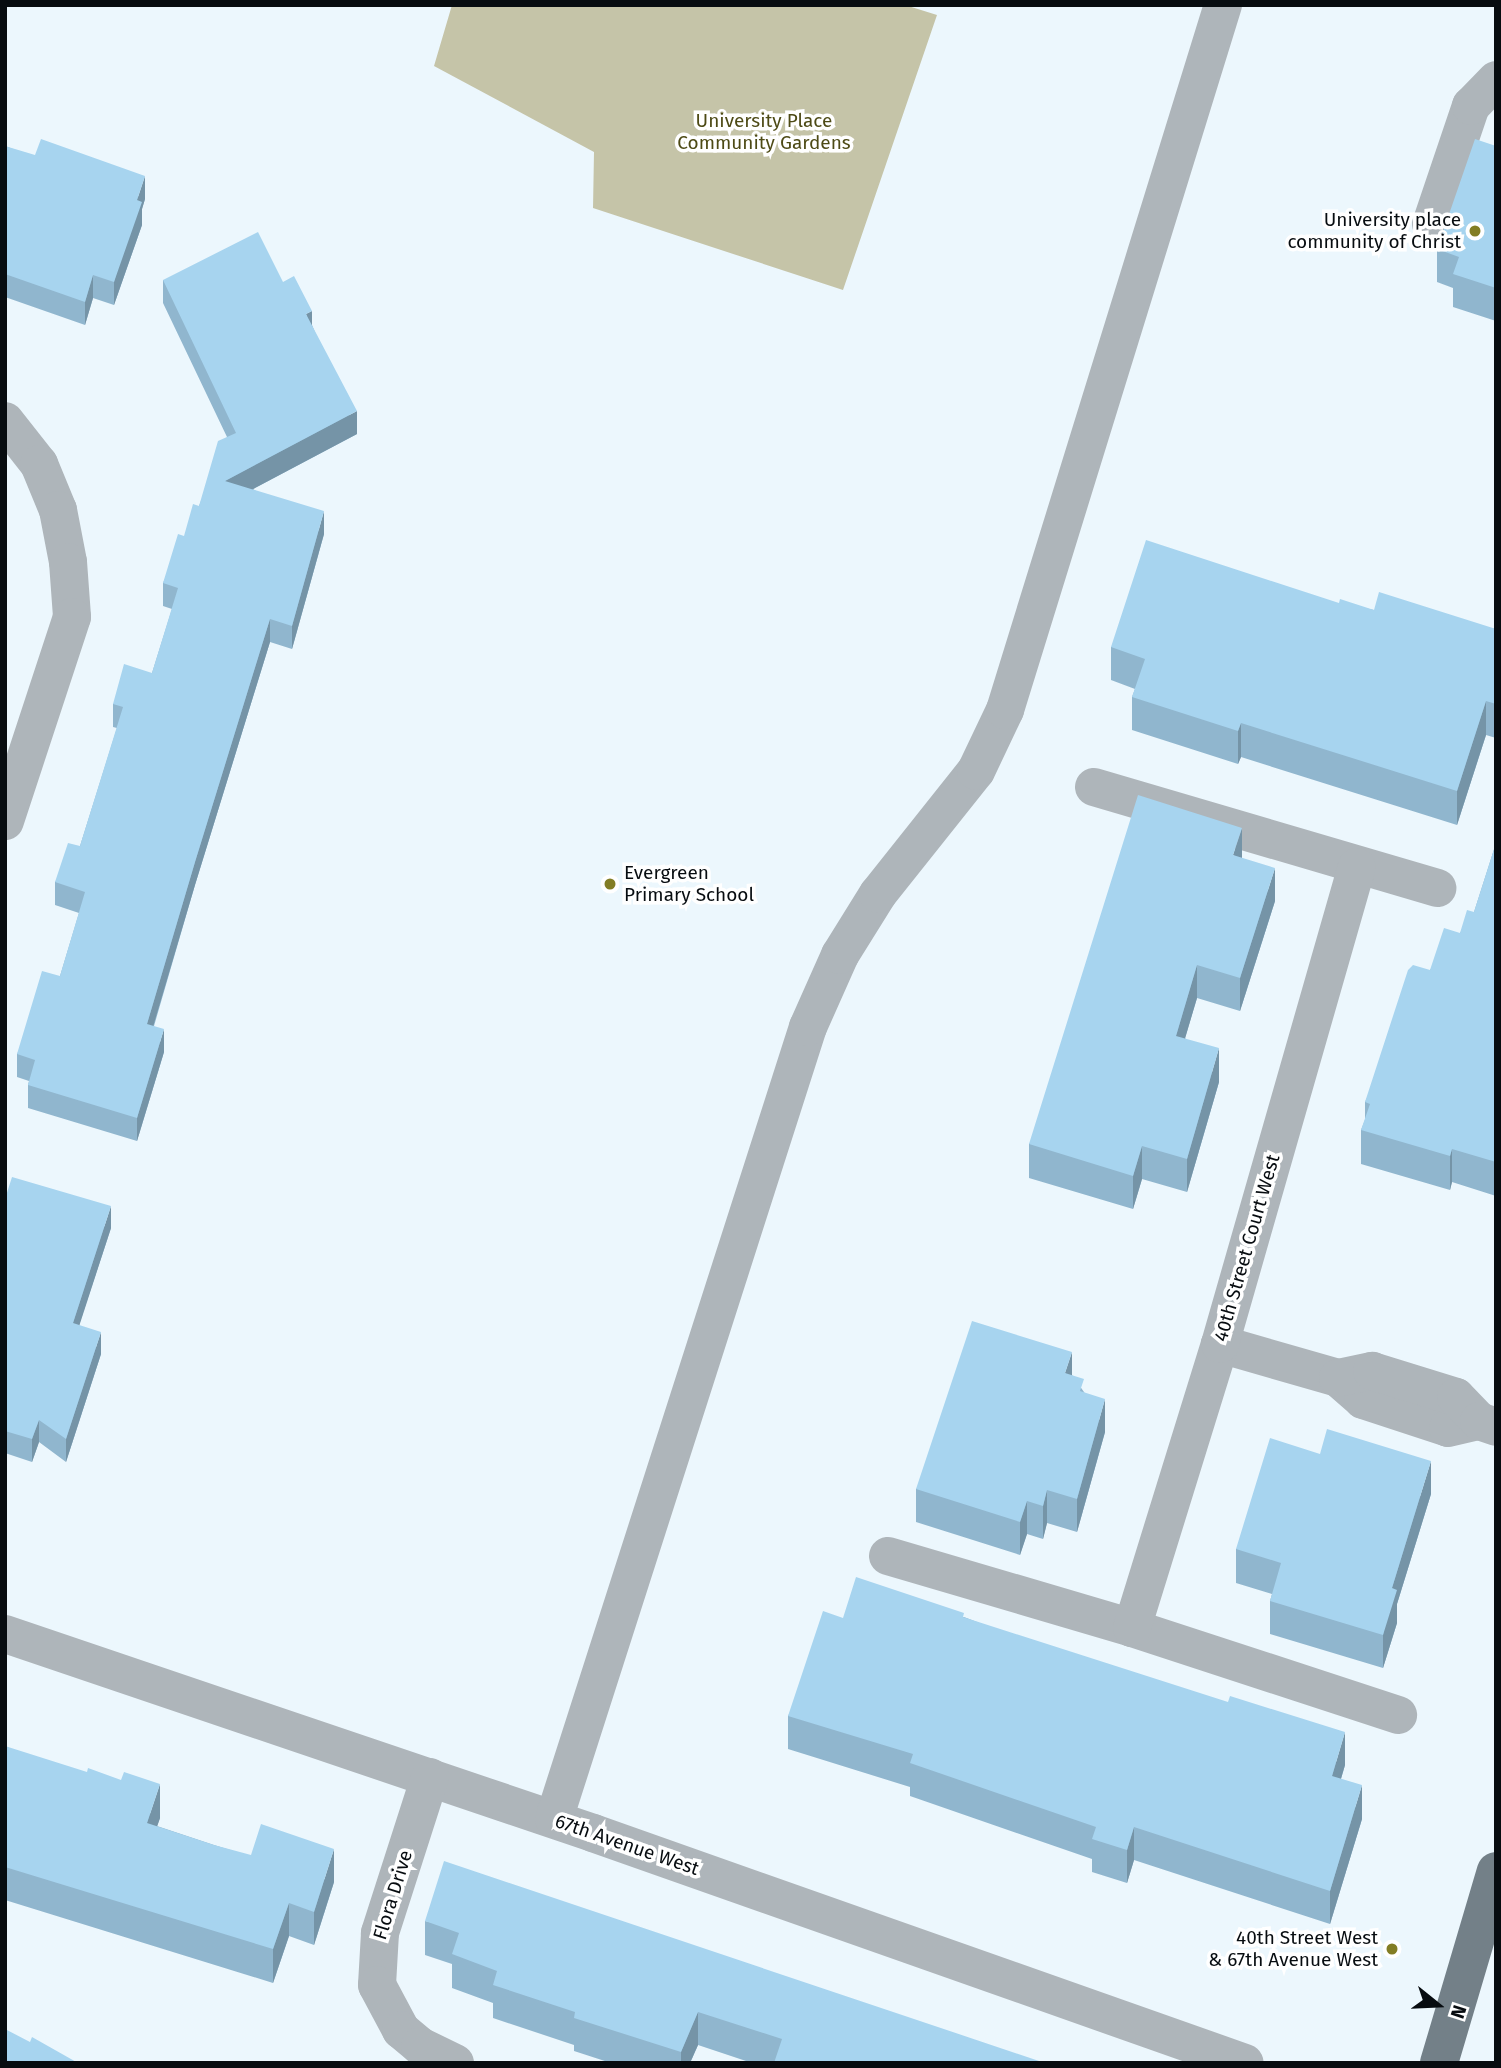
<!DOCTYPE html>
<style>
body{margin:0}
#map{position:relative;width:1501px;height:2068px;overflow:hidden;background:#ecf7fd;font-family:"Fira Sans",sans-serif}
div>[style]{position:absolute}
.green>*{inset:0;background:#c5c4a8}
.minor>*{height:38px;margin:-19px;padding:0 19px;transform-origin:19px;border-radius:19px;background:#aeb5ba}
.major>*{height:38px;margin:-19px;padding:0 19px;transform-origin:19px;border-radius:19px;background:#738088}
.wall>*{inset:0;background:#90b6ce}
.shaded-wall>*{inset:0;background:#7594a7}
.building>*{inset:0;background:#a7d4ef}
.dots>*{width:19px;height:19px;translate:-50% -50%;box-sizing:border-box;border:4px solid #fff;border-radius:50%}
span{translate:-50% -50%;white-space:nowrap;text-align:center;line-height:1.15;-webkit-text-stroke:7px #fff;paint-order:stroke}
.park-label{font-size:19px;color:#4d4a15}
.poi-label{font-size:19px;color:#070c10}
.right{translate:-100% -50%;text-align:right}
.left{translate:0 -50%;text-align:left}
.street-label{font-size:19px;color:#070c10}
.frame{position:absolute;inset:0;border:7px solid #070c10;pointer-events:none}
.north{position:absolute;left:1403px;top:1970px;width:70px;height:70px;-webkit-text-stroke:5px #fff;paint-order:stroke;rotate:108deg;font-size:19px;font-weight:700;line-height:28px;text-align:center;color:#070c10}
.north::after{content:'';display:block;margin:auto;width:24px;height:32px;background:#070c10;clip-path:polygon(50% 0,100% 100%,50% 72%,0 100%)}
</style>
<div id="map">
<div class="green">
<i style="clip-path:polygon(452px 5px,905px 5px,937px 15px,843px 290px,593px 208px,594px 152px,434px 66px)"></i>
</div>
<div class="minor">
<i style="left:1431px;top:224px;width:125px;rotate:-71.3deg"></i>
<i style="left:1471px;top:106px;width:36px;rotate:-46deg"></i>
<i style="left:5px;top:421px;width:55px;rotate:51.7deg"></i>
<i style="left:39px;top:464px;width:50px;rotate:67.6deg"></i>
<i style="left:58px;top:510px;width:53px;rotate:79.1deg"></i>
<i style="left:68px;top:562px;width:55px;rotate:85.8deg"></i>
<i style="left:72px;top:617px;width:215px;rotate:108.2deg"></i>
<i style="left:1094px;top:787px;width:358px;rotate:16.4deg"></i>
<i style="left:1220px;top:1344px;width:123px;rotate:16.1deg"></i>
<i style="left:1338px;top:1378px;width:33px;rotate:41deg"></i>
<i style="left:1363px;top:1400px;width:89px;rotate:18.2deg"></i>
<i style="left:1448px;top:1428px;width:32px;rotate:-13deg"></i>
<i style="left:1338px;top:1378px;width:35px;rotate:-12deg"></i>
<i style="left:1372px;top:1371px;width:88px;rotate:17.2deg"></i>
<i style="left:1456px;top:1397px;width:33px;rotate:46deg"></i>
<i style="left:1479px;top:1421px;width:18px;rotate:19deg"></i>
<i style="left:888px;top:1556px;width:254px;rotate:16.4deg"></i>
<i style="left:1132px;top:1628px;width:280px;rotate:18.1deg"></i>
<i style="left:1132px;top:1628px;width:297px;rotate:-72.8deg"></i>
<i style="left:1220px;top:1344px;width:496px;rotate:-74deg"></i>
<i style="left:5px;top:1634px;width:621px;rotate:18.7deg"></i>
<i style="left:593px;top:1833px;width:691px;rotate:19.43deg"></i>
<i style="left:430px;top:1777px;width:164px;rotate:107.8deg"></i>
<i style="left:380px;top:1933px;width:52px;rotate:93.3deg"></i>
<i style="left:377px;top:1985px;width:51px;rotate:61.9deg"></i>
<i style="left:401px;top:2030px;width:25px;rotate:40deg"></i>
<i style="left:420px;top:2046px;width:39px;rotate:26deg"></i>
<i style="left:554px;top:1819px;width:832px;rotate:-72.22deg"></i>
<i style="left:808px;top:1027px;width:79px;rotate:-66deg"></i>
<i style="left:840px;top:955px;width:72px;rotate:-58.1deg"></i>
<i style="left:878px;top:894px;width:157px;rotate:-51.5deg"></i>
<i style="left:976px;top:771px;width:68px;rotate:-64.6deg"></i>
<i style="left:1005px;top:710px;width:738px;rotate:-72.82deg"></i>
</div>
<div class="major">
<i style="left:1439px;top:2063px;width:200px;rotate:-73.5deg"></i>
</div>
<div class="wall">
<i style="clip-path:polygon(5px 146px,145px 199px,142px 209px,142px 225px,114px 305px,93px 298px,85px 325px,5px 297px)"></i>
<i style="clip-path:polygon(1496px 146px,1496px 321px,1453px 307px,1453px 288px,1437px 282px,1437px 249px)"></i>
<i style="clip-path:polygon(163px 280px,283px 282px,312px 325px,357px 434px,253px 489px,324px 534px,292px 649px,270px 642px,195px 885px,154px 1026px,164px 1052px,137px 1141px,28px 1108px,28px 1085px,29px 1081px,17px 1077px,17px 1054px,60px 976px,79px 913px,55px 905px,55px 882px,80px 846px,117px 728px,113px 727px,113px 704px,152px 673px,172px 609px,163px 606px,163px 583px,199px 506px,227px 437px,163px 303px)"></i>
<i style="clip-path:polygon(1339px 603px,1374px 610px,1496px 629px,1496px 738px,1486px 735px,1457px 825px,1241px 757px,1238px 764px,1132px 730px,1132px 697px,1135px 689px,1111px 680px,1111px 647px)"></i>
<i style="clip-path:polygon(1496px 843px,1496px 1196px,1452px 1182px,1450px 1190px,1361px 1164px,1361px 1130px,1365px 1120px,1365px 1102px,1430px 970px,1460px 933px,1474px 912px)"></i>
<i style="clip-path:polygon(1242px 858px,1275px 901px,1240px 1011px,1197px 998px,1185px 1038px,1219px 1082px,1187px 1192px,1142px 1179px,1133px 1209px,1029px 1178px,1029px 1144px)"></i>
<i style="clip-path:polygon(5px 1199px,111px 1228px,79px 1325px,101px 1354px,66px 1462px,39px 1442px,32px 1462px,5px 1453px)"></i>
<i style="clip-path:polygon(1072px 1375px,1084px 1392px,1105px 1432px,1077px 1532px,1047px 1523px,1043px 1539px,1027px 1534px,1020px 1555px,916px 1522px,916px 1489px)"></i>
<i style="clip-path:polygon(1431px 1494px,1397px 1604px,1397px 1623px,1383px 1668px,1270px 1634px,1270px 1601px,1272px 1594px,1236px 1583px,1236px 1549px)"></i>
<i style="clip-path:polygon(964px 1617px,1345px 1765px,1341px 1779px,1362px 1819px,1330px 1924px,1134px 1860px,1127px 1883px,1092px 1872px,1092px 1859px,910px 1796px,910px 1787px,788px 1749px,788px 1716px,843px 1618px)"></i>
<i style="clip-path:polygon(5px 1746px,160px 1818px,157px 1826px,214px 1845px,334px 1882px,314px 1945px,289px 1936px,273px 1983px,5px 1900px)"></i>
<i style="clip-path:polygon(425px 1921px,1045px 2063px,752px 2063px,698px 2045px,690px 2063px,611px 2063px,574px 2051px,574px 2045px,493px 2018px,493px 2003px,452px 1988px,452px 1964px,425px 1955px)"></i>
</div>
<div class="shaded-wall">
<i style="clip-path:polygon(145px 176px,145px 199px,142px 209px,142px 225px,114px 305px,114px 282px,137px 200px)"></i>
<i style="clip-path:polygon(93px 275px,93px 298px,85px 325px,85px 302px)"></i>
<i style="clip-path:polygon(312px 311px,312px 334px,306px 314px)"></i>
<i style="clip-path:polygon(357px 411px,357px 434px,225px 504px,225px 481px)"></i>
<i style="clip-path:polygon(324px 511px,324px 534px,292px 649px,292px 626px)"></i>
<i style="clip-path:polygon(270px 619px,270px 642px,195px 885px,147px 1047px,147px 1024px,195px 862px)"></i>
<i style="clip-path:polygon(1486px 701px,1486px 735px,1457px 825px,1457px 791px)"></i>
<i style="clip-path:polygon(1241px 723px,1241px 757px,1238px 764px,1238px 731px)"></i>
<i style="clip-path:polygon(1242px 828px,1242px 861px,1233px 855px)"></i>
<i style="clip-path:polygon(1275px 868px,1275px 901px,1240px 1011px,1240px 978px)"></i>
<i style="clip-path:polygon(1197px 965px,1197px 998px,1176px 1069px,1176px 1036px)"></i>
<i style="clip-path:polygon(164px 1029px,164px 1052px,137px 1141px,137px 1118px)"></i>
<i style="clip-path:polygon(1219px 1048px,1219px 1082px,1187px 1192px,1187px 1159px)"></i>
<i style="clip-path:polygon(1142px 1146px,1142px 1179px,1133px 1209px,1133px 1176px)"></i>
<i style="clip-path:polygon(1452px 1149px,1452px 1182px,1450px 1190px,1450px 1156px)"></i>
<i style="clip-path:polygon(111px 1206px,111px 1228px,73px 1345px,73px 1323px)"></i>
<i style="clip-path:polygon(101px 1332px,101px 1354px,66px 1462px,66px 1439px)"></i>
<i style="clip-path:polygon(1072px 1352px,1072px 1385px,1065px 1373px)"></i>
<i style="clip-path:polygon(1105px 1399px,1105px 1432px,1077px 1532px,1077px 1499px)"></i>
<i style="clip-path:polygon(39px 1420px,39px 1442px,32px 1462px,32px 1439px)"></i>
<i style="clip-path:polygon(1431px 1461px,1431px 1494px,1397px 1604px,1397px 1623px,1383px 1668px,1383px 1635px,1392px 1588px)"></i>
<i style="clip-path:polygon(1047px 1490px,1047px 1523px,1043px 1539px,1043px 1506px)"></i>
<i style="clip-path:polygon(1027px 1501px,1027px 1534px,1020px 1555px,1020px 1522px)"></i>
<i style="clip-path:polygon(1345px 1732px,1345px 1765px,1332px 1809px,1332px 1776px)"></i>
<i style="clip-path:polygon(160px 1784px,160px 1818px,147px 1856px,147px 1823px)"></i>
<i style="clip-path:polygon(1362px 1785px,1362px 1819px,1330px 1924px,1330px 1891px)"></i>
<i style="clip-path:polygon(1134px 1827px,1134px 1860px,1127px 1883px,1127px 1850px)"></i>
<i style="clip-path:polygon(334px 1849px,334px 1882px,314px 1945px,314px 1912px)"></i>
<i style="clip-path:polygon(289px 1903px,289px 1936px,273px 1983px,273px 1949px)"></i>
<i style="clip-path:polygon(698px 2012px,698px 2045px,690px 2063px,681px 2063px,681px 2052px)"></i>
</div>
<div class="building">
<i style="clip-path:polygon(41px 139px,145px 176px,137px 200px,142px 202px,114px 282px,93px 275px,85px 302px,5px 274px,5px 146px,35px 155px)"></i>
<i style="clip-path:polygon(1475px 139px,1496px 146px,1496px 288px,1453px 274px,1459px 257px,1437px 249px)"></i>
<i style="clip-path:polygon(258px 232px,283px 282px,294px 276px,312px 311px,306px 314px,357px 411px,225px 481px,324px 511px,292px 626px,270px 619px,195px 862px,147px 1024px,164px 1029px,137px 1118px,28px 1085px,35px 1060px,17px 1054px,42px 971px,60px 976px,85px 892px,55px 882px,68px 843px,80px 846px,123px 707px,113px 704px,124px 664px,152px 673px,178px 588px,163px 583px,178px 534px,184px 536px,193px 504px,199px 506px,218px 441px,236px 433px,163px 280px)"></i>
<i style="clip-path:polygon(1146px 540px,1339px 603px,1340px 599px,1374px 610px,1379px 592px,1496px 629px,1496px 704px,1486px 701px,1457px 791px,1241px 723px,1238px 731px,1132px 697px,1145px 659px,1111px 647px)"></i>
<i style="clip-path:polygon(1138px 795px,1242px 828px,1233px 855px,1275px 868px,1240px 978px,1197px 965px,1176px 1036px,1219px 1048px,1187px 1159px,1142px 1146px,1133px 1176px,1029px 1144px)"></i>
<i style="clip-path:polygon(1496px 843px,1496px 1162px,1452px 1149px,1450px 1156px,1361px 1130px,1370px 1104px,1365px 1102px,1408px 970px,1413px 965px,1430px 970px,1444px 928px,1460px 933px,1467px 910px,1474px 912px)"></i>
<i style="clip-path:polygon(12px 1177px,111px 1206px,73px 1323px,101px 1332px,66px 1439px,39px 1420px,32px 1439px,5px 1431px,5px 1199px)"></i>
<i style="clip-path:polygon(972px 1321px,1072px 1352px,1065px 1373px,1084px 1379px,1080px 1391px,1105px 1399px,1077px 1499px,1047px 1490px,1043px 1506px,1027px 1501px,1020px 1522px,916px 1489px)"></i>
<i style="clip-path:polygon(1327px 1429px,1431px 1461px,1392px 1588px,1397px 1590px,1383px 1635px,1270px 1601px,1281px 1563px,1236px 1549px,1270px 1438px,1320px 1454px)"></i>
<i style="clip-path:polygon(856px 1577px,964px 1613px,963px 1617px,1228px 1702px,1230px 1696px,1345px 1732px,1332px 1776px,1362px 1785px,1330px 1891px,1134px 1827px,1127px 1850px,1092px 1839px,1096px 1827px,910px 1763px,913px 1754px,788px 1716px,823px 1611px,843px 1618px)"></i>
<i style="clip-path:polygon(5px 1746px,87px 1772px,88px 1768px,121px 1780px,124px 1772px,160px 1784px,147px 1823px,214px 1845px,251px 1855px,261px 1824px,334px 1849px,314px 1912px,289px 1903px,273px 1949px,5px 1867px)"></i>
<i style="clip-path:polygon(444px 1861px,1045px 2063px,774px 2063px,782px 2039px,698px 2012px,681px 2052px,574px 2018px,575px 2012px,493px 1985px,497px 1971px,452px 1954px,459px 1933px,425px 1921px)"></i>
<i style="clip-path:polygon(5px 2029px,30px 2042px,32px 2037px,78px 2063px,5px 2063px)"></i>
</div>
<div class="dots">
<i style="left:1475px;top:231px;background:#827d24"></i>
<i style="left:610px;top:884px;background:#827d24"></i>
<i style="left:1392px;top:1949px;background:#827d24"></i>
</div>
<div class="park-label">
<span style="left:764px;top:132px">University Place<br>Community Gardens</span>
</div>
<div class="poi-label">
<span class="right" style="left:1461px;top:231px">University place<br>community of Christ</span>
<span class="left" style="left:624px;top:884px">Evergreen<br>Primary School</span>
<span class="right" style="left:1378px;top:1949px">40th Street West<br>&amp; 67th Avenue West</span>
</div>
<div class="street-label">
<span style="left:1247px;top:1248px;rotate:-74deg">40th Street Court West</span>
<span style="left:627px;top:1845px;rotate:19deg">67th Avenue West</span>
<span style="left:393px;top:1895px;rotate:-73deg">Flora Drive</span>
</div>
<div class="frame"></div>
<div class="north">N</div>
</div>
